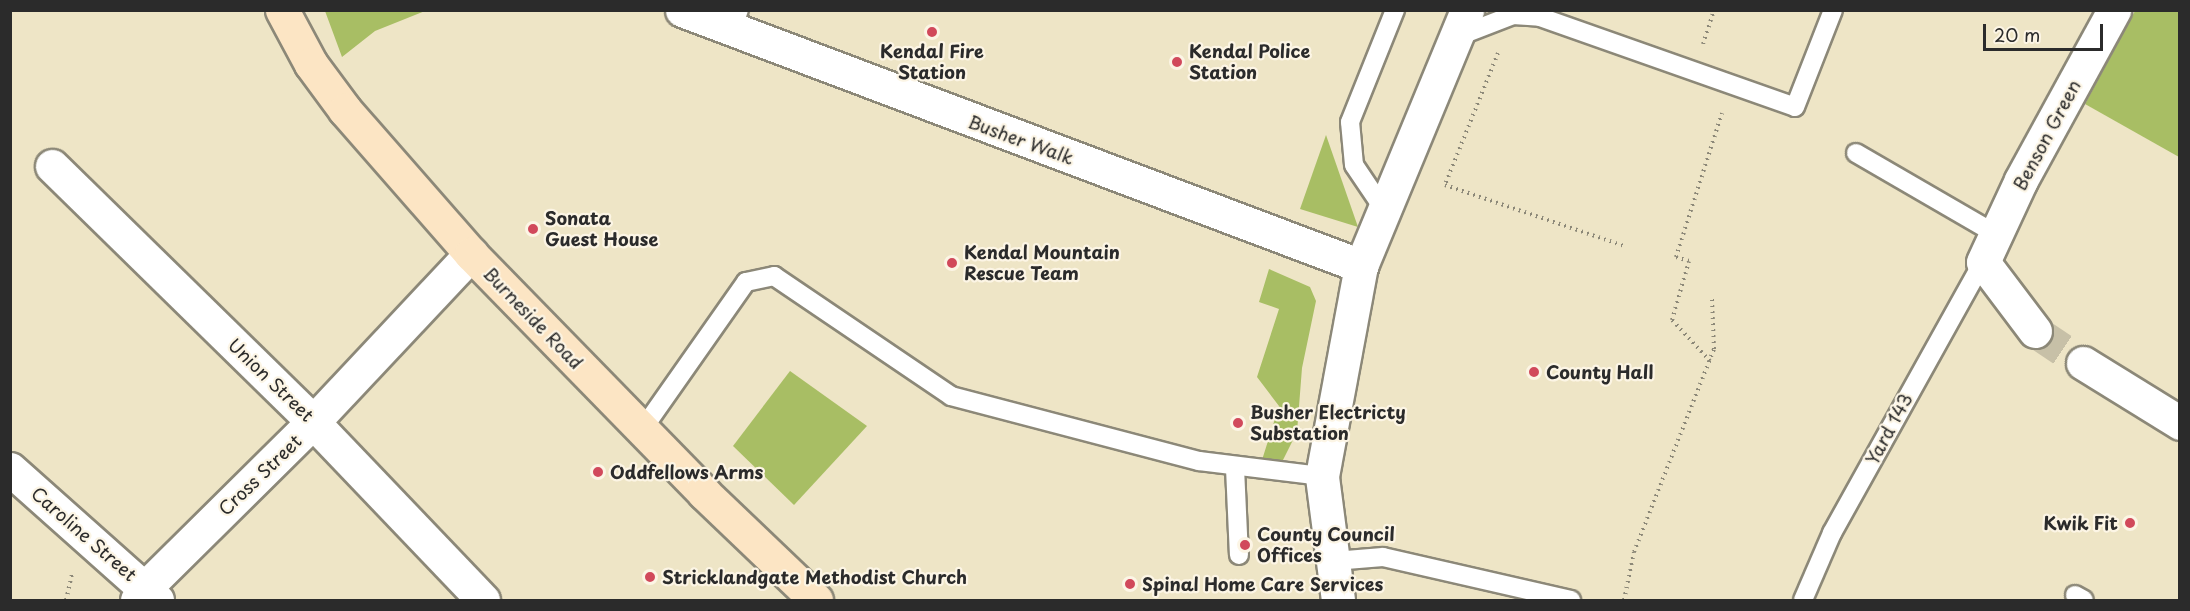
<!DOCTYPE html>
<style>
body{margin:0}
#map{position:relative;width:2190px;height:611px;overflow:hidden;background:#eee5c6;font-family:"Playpen Sans",sans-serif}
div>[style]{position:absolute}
.green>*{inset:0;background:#a8be64}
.street-tunnel>*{height:33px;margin-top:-16.5px;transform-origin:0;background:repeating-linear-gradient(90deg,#c7c0a7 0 33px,transparent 0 49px)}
.path>*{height:4px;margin-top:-2px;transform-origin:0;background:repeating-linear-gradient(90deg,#8c8878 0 1.5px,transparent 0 6px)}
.roads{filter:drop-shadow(2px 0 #8c8878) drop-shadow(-2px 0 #8c8878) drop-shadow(0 2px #8c8878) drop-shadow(0 -2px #8c8878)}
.lane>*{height:18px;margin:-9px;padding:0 9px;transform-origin:9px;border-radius:9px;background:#fff}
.street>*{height:33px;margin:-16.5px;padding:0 16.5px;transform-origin:16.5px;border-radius:16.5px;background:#fff}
.secondary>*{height:33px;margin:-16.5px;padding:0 16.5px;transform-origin:16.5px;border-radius:16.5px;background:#fce5c4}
.dots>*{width:16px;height:16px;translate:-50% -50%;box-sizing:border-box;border:3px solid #fcf5e5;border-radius:50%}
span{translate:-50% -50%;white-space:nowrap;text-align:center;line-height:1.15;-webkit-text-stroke:4.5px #fcf5e5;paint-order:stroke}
.poi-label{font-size:18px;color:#2b2b2b;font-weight:700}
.left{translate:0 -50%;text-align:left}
.right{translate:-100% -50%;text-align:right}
.street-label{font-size:18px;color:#2b2b2b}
.frame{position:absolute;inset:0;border:12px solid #2b2b2b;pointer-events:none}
.scale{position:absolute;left:1983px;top:24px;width:120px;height:27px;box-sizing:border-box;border:3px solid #2b2b2b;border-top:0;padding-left:8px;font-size:18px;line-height:21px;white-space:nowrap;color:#2b2b2b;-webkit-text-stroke:4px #fcf5e5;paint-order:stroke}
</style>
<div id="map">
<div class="green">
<i style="clip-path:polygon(325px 11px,325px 10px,425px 11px,375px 31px,342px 57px)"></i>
<i style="clip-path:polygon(2135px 11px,2179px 11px,2179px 157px,2085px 104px)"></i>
<i style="clip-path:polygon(1326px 135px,1358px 227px,1300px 209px)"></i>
<i style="clip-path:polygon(1269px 269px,1310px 287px,1316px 301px,1302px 368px,1297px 432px,1282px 462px,1262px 460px,1279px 406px,1257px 377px,1279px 309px,1259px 302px)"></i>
<i style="clip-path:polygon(790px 371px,867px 426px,794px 505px,733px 446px)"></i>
</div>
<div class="street-tunnel">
<i style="left:2035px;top:331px;width:58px;rotate:33.7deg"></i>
</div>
<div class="path">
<i style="left:1703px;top:44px;width:36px;rotate:-72deg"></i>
<i style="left:1498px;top:53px;width:142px;rotate:111.9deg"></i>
<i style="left:1445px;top:185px;width:189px;rotate:18.8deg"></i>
<i style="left:1710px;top:361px;width:56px;rotate:-132.8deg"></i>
<i style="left:1672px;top:320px;width:61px;rotate:-73.9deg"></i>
<i style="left:1689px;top:261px;width:14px;rotate:-163deg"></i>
<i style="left:1676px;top:257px;width:151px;rotate:-72.3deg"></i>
<i style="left:66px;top:600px;width:27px;rotate:-77deg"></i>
<i style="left:1624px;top:600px;width:49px;rotate:-78.2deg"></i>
<i style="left:1634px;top:552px;width:218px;rotate:-68.5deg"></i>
<i style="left:1714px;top:349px;width:50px;rotate:-92.3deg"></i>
</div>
<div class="roads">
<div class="lane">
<i style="left:732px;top:31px;width:22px;rotate:-72deg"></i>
<i style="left:1456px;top:37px;width:61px;rotate:-21.1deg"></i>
<i style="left:1513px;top:15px;width:27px;rotate:4deg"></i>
<i style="left:1540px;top:17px;width:270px;rotate:19.4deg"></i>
<i style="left:1795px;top:107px;width:104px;rotate:-68.6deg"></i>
<i style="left:1856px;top:153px;width:162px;rotate:30.1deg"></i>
<i style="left:1385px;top:211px;width:55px;rotate:-124deg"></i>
<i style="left:1354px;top:165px;width:43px;rotate:-95.3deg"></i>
<i style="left:1350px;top:122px;width:121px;rotate:-68.1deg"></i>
<i style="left:642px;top:430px;width:181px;rotate:-54.9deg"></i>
<i style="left:746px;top:282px;width:29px;rotate:-12deg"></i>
<i style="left:774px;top:276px;width:214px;rotate:34.1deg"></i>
<i style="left:951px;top:396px;width:256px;rotate:14.7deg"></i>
<i style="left:1199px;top:461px;width:124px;rotate:7deg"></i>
<i style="left:1235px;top:468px;width:87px;rotate:87.4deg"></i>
<i style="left:1334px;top:561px;width:49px;rotate:-4.7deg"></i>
<i style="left:1383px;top:557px;width:193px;rotate:12.9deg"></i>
<i style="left:2075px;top:595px;width:10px;rotate:29deg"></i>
<i style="left:1803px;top:600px;width:73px;rotate:-66.6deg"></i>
<i style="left:1832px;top:533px;width:310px;rotate:-60.9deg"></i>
</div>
<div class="street">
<i style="left:682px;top:10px;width:726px;rotate:20.66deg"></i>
<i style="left:52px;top:166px;width:366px;rotate:44.4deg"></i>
<i style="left:313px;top:422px;width:246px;rotate:46.3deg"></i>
<i style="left:2035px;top:331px;width:86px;rotate:-127deg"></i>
<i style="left:1983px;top:262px;width:90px;rotate:-65.1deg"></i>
<i style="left:2021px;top:180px;width:194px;rotate:-61.3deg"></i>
<i style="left:2083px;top:363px;width:114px;rotate:31.7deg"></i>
<i style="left:10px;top:469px;width:197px;rotate:41.7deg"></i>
<i style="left:137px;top:600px;width:14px;rotate:-56deg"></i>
<i style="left:145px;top:588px;width:236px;rotate:-44.7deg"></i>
<i style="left:313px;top:422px;width:231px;rotate:-46.8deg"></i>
<i style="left:1338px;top:600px;width:125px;rotate:-97.4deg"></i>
<i style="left:1322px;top:476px;width:214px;rotate:-79.5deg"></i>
<i style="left:1361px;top:266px;width:277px;rotate:-67.5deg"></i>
</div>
<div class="secondary">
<i style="left:282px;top:10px;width:61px;rotate:61.8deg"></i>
<i style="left:311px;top:64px;width:57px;rotate:53.5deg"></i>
<i style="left:345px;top:110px;width:191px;rotate:48.8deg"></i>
<i style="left:471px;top:254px;width:334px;rotate:45.7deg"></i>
<i style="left:704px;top:493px;width:155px;rotate:43.7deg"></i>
</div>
</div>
<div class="dots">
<i style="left:932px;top:32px;background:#d1495b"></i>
<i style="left:1177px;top:62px;background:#d1495b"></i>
<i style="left:533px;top:229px;background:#d1495b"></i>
<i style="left:952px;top:263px;background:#d1495b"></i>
<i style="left:1534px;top:372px;background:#d1495b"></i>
<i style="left:1238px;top:423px;background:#d1495b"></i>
<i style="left:598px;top:472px;background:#d1495b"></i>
<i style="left:2130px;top:523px;background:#d1495b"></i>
<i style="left:1245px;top:545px;background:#d1495b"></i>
<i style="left:650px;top:577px;background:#d1495b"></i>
<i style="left:1130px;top:584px;background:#d1495b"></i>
</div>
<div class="poi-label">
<span style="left:932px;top:62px">Kendal Fire<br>Station</span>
<span class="left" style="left:1189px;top:62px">Kendal Police<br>Station</span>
<span class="left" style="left:545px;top:229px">Sonata<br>Guest House</span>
<span class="left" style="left:964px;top:263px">Kendal Mountain<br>Rescue Team</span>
<span class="left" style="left:1546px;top:372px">County Hall</span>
<span class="left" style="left:1250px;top:423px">Busher Electricty<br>Substation</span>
<span class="left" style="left:610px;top:472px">Oddfellows Arms</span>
<span class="right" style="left:2118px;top:523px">Kwik Fit</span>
<span class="left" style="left:1257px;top:545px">County Council<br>Offices</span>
<span class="left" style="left:662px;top:577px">Stricklandgate Methodist Church</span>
<span class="left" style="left:1142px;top:584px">Spinal Home Care Services</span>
</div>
<div class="street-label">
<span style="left:2047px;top:135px;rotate:-62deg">Benson Green</span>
<span style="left:1021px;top:140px;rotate:20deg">Busher Walk</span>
<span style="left:533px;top:318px;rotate:46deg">Burneside Road</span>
<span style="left:271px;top:380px;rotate:44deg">Union Street</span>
<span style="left:1889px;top:429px;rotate:-62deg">Yard 143</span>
<span style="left:260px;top:475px;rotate:-44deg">Cross Street</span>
<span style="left:84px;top:534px;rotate:41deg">Caroline Street</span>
</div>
<div class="frame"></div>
<div class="scale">20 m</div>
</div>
